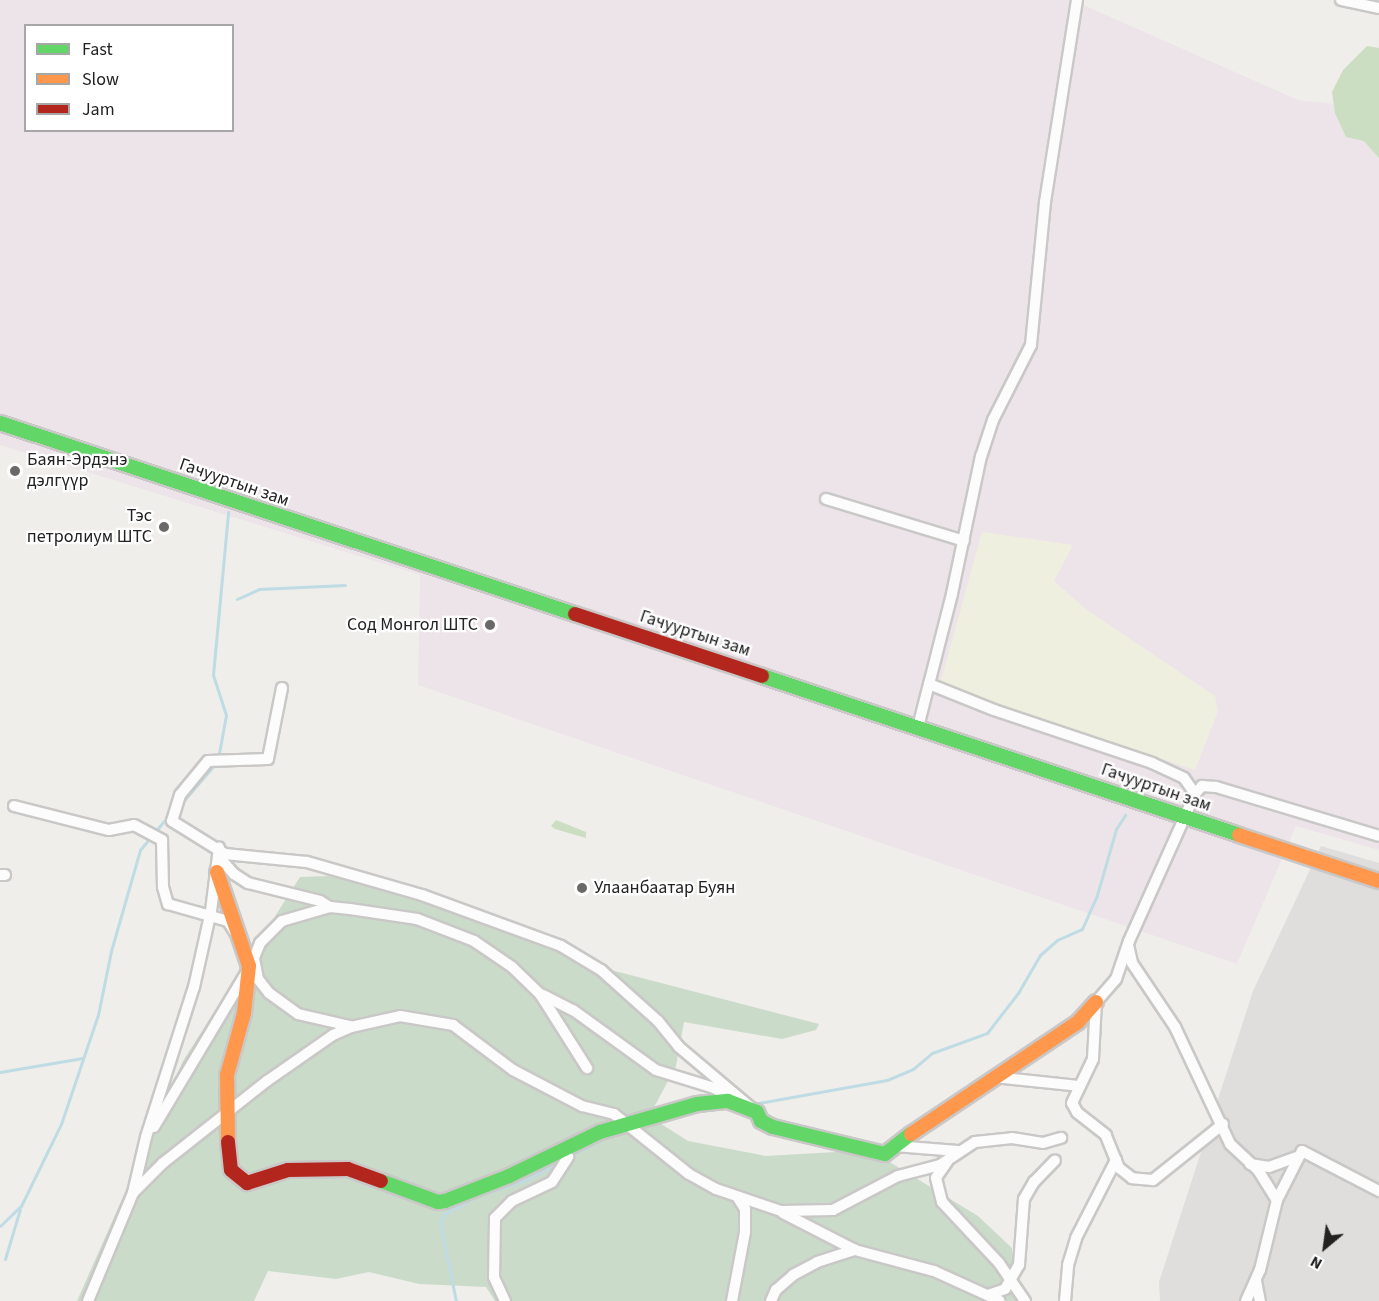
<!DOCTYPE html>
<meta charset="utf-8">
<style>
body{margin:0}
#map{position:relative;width:1379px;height:1301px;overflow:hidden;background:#f0eeeb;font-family:"Source Sans 3",sans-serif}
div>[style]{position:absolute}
.residential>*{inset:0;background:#dfdedc}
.industrial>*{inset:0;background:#ede4e9}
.farmland>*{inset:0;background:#efefdf}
.forest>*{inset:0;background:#cbdec1}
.cemetery>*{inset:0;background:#cadbca}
.stream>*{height:3px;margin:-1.5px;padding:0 1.5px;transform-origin:1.5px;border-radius:1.5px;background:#bfdbe3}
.roads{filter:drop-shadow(2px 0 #c9c8c7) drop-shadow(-2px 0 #c9c8c7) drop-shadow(0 2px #c9c8c7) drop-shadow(0 -2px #c9c8c7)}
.street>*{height:10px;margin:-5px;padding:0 5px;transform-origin:5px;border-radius:5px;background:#fdfcfc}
.fast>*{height:14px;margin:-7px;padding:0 7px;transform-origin:7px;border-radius:7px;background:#63d668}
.slow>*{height:14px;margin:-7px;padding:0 7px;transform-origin:7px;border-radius:7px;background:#ff974d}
.jam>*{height:14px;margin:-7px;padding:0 7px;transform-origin:7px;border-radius:7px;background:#b3261e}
.dots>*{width:16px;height:16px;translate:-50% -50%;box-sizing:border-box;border:3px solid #fff;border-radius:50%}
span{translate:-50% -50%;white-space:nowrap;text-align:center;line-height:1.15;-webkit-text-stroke:4.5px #fff;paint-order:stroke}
.poi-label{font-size:18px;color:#222}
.left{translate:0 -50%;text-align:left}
.right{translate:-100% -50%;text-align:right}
.street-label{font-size:18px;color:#222}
.legend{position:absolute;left:24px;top:24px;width:210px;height:108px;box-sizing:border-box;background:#fff;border:2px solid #a7a7a7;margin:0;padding:8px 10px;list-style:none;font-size:18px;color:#222}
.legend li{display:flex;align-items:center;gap:12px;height:30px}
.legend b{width:30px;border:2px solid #a7a7a7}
.north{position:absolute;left:1295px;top:1217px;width:60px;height:60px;-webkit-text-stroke:4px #fff;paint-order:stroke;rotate:209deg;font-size:16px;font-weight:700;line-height:24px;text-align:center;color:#222}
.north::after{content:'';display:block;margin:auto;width:21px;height:27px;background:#222;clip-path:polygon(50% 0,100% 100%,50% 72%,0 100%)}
</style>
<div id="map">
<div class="residential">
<i style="clip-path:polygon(1321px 846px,1379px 863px,1379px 1301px,1160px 1301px,1159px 1282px,1253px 991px)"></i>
</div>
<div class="industrial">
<i style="clip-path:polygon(evenodd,0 0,1072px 0,1298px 100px,1379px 109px,1379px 850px,1296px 826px,1237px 964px,418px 685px,420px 575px,0 445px,0 0,26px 26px,232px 26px,232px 130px,26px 130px,26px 26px)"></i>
</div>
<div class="farmland">
<i style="clip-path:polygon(982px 532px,1073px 545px,1054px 581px,1087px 610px,1215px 696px,1218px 711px,1195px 770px,940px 685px)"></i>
</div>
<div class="forest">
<i style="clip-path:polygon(1367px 46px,1379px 48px,1379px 158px,1364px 141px,1346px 137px,1335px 113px,1332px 92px,1343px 70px)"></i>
<i style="clip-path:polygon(556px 820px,586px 832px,586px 838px,555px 829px,551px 826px)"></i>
</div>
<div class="cemetery">
<i style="clip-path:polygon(329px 876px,439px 902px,502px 923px,611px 970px,819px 1024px,816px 1030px,782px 1039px,684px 1022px,676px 1066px,652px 1111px,655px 1120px,688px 1141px,766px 1156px,853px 1151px,888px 1161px,978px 1216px,1012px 1248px,1017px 1301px,495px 1301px,486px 1287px,419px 1284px,369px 1272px,336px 1279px,268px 1271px,254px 1301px,77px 1301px,183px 1061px,300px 877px)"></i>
</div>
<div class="stream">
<i style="left:237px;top:599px;width:24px;rotate:-24deg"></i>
<i style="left:259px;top:589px;width:86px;rotate:-2.7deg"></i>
<i style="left:218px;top:759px;width:45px;rotate:-79.7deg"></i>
<i style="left:226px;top:715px;width:42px;rotate:-108deg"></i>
<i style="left:213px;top:675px;width:164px;rotate:-84.7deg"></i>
<i style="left:180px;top:805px;width:54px;rotate:-49.5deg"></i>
<i style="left:0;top:1072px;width:84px;rotate:-9.6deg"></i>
<i style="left:753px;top:1104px;width:136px;rotate:-10.2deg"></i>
<i style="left:887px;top:1080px;width:28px;rotate:-23deg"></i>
<i style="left:913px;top:1069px;width:25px;rotate:-40deg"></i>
<i style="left:932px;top:1053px;width:59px;rotate:-20deg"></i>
<i style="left:987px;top:1033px;width:51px;rotate:-52.2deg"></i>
<i style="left:1018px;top:993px;width:44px;rotate:-59.9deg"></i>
<i style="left:1040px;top:955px;width:23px;rotate:-41deg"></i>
<i style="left:1057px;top:940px;width:27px;rotate:-24deg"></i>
<i style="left:1082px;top:929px;width:37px;rotate:-66deg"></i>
<i style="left:1097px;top:895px;width:69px;rotate:-73.9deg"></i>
<i style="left:1116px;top:829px;width:17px;rotate:-57deg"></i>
<i style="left:694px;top:1112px;width:14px;rotate:-8deg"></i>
<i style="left:570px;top:1156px;width:42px;rotate:-27.2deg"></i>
<i style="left:486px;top:1193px;width:40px;rotate:-18deg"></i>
<i style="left:524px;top:1181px;width:41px;rotate:-27.8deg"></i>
<i style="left:0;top:1226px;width:29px;rotate:-44deg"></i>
<i style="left:21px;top:1206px;width:91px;rotate:-64deg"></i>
<i style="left:61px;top:1124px;width:115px;rotate:-71.3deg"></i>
<i style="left:98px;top:1015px;width:65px;rotate:-78.5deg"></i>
<i style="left:111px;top:951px;width:105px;rotate:-74deg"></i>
<i style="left:140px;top:850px;width:45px;rotate:-50.4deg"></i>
<i style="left:5px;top:1259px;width:52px;rotate:-73.3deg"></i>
<i style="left:456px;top:1301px;width:80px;rotate:-101.6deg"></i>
<i style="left:440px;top:1223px;width:10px;rotate:-66deg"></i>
<i style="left:444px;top:1214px;width:40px;rotate:-28deg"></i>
</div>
<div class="roads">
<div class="street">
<i style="left:1077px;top:0;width:205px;rotate:99deg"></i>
<i style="left:1045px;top:202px;width:144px;rotate:95.6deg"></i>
<i style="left:1031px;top:345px;width:84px;rotate:116.9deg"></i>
<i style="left:993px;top:420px;width:38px;rotate:108deg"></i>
<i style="left:981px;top:456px;width:141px;rotate:101.9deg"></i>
<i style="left:952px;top:594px;width:93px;rotate:104.3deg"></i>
<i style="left:929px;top:684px;width:70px;rotate:21.8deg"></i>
<i style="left:994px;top:710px;width:167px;rotate:18.5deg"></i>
<i style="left:1152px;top:763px;width:35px;rotate:25deg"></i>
<i style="left:1184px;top:778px;width:19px;rotate:55deg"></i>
<i style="left:1341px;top:0;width:39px;rotate:12deg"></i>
<i style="left:826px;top:499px;width:144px;rotate:16.9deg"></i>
<i style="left:282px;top:688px;width:72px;rotate:101.2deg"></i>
<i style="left:268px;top:759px;width:60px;rotate:178.1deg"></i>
<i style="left:208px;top:761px;width:44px;rotate:129.5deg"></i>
<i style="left:180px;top:795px;width:27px;rotate:107deg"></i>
<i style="left:172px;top:821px;width:62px;rotate:31.9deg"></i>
<i style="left:225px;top:854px;width:82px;rotate:5.6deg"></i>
<i style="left:307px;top:862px;width:120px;rotate:16deg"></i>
<i style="left:422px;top:895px;width:148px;rotate:20.1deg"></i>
<i style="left:561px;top:946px;width:47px;rotate:31deg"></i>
<i style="left:601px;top:970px;width:76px;rotate:41.8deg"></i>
<i style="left:658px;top:1021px;width:33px;rotate:51deg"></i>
<i style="left:679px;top:1047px;width:92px;rotate:40.1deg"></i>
<i style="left:918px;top:727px;width:44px;rotate:-75.7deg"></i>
<i style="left:14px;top:806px;width:98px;rotate:14.2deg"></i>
<i style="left:109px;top:830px;width:25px;rotate:-11deg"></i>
<i style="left:134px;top:825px;width:32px;rotate:28deg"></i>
<i style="left:162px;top:840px;width:47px;rotate:88.8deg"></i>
<i style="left:163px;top:887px;width:18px;rotate:74deg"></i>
<i style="left:168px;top:904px;width:62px;rotate:15.8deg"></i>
<i style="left:228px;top:921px;width:12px;rotate:59deg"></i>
<i style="left:219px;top:852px;width:6px;rotate:81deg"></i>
<i style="left:220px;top:858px;width:21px;rotate:49deg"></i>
<i style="left:234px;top:874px;width:17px;rotate:33deg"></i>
<i style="left:248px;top:883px;width:74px;rotate:14deg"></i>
<i style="left:320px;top:901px;width:12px;rotate:31deg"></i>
<i style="left:0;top:875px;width:5px"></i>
<i style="left:1128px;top:945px;width:18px;rotate:77deg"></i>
<i style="left:1132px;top:963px;width:77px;rotate:56.1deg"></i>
<i style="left:1175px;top:1027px;width:129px;rotate:64.8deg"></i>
<i style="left:1230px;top:1144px;width:38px;rotate:43deg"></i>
<i style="left:1258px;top:1170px;width:36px;rotate:58deg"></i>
<i style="left:543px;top:995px;width:34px;rotate:27deg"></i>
<i style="left:573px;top:1010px;width:102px;rotate:35.9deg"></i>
<i style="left:656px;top:1070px;width:61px;rotate:17.2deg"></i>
<i style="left:714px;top:1088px;width:21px;rotate:28deg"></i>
<i style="left:350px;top:1026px;width:53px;rotate:-167deg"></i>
<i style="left:298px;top:1014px;width:36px;rotate:-144deg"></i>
<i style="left:269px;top:993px;width:18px;rotate:-128deg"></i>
<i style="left:258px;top:979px;width:21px;rotate:-101deg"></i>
<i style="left:254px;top:958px;width:16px;rotate:-68deg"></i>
<i style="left:260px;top:943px;width:31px;rotate:-45deg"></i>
<i style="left:282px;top:921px;width:50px;rotate:-16.3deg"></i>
<i style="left:330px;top:907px;width:20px;rotate:6deg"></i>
<i style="left:350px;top:909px;width:68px;rotate:8.5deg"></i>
<i style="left:417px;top:919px;width:61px;rotate:21.1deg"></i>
<i style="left:474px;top:941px;width:46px;rotate:34.4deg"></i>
<i style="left:512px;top:967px;width:39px;rotate:44deg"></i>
<i style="left:540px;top:994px;width:88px;rotate:57.6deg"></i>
<i style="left:994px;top:1077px;width:85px;rotate:6deg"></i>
<i style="left:1223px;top:1124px;width:90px;rotate:141.3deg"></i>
<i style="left:1153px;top:1180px;width:21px;rotate:-175deg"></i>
<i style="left:1132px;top:1178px;width:16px;rotate:-142deg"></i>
<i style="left:1119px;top:1168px;width:35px;rotate:-112deg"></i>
<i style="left:1106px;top:1135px;width:37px;rotate:-142deg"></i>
<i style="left:1077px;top:1112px;width:10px;rotate:-119deg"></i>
<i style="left:1072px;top:1103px;width:49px;rotate:-64.5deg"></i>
<i style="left:1093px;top:1059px;width:57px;rotate:-87deg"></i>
<i style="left:1096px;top:1002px;width:30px;rotate:-49deg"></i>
<i style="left:1116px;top:979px;width:40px;rotate:-71.1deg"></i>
<i style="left:1129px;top:941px;width:161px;rotate:-65.8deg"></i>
<i style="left:1195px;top:794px;width:11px;rotate:-49deg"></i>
<i style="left:1202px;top:786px;width:14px;rotate:4deg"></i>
<i style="left:1216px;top:787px;width:170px;rotate:16.7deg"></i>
<i style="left:154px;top:1127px;width:179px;rotate:-59.1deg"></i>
<i style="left:895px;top:1146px;width:63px;rotate:4.5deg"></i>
<i style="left:947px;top:1162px;width:19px;rotate:125deg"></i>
<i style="left:936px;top:1178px;width:25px;rotate:76deg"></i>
<i style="left:942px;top:1202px;width:83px;rotate:46.9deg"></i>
<i style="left:999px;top:1263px;width:46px;rotate:55.6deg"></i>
<i style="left:1250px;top:1164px;width:19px;rotate:9deg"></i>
<i style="left:1269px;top:1167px;width:29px;rotate:-20deg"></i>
<i style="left:133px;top:1193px;width:57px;rotate:-76.9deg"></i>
<i style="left:146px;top:1137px;width:157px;rotate:-72.3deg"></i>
<i style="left:194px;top:987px;width:78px;rotate:-77.4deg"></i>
<i style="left:211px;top:911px;width:64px;rotate:-82.8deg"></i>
<i style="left:783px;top:1213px;width:81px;rotate:27.2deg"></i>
<i style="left:855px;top:1250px;width:82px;rotate:14.9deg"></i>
<i style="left:934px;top:1271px;width:72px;rotate:24.4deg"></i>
<i style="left:1256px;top:1281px;width:20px;rotate:79deg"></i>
<i style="left:988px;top:1295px;width:18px;rotate:-19deg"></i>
<i style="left:1005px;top:1289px;width:28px;rotate:-60deg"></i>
<i style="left:1019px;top:1265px;width:66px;rotate:-85.7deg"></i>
<i style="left:1024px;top:1199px;width:20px;rotate:-60deg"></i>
<i style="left:1034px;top:1182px;width:30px;rotate:-46deg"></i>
<i style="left:88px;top:1301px;width:117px;rotate:-67.4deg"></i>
<i style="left:133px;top:1193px;width:42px;rotate:-45deg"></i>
<i style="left:163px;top:1163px;width:132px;rotate:-38.3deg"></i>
<i style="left:267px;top:1081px;width:80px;rotate:-34.9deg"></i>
<i style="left:333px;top:1035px;width:20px;rotate:-24deg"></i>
<i style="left:351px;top:1027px;width:50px;rotate:-12.7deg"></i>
<i style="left:400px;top:1016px;width:54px;rotate:9.6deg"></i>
<i style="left:453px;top:1025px;width:75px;rotate:36.9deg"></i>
<i style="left:513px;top:1070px;width:78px;rotate:27.6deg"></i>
<i style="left:582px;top:1106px;width:33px;rotate:14deg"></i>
<i style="left:614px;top:1114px;width:96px;rotate:38.7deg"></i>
<i style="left:689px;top:1174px;width:31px;rotate:29deg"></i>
<i style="left:716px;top:1189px;width:69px;rotate:18.7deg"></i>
<i style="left:781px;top:1211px;width:52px;rotate:-1.1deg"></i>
<i style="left:833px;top:1210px;width:73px;rotate:-27.6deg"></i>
<i style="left:898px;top:1176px;width:43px;rotate:-14.7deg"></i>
<i style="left:940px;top:1165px;width:42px;rotate:-33.3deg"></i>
<i style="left:975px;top:1142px;width:37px;rotate:-6deg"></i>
<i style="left:1012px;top:1138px;width:31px;rotate:9deg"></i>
<i style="left:1043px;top:1143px;width:19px;rotate:-16deg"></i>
<i style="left:505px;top:1301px;width:26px;rotate:-115deg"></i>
<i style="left:494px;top:1277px;width:59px;rotate:-89deg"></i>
<i style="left:495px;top:1218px;width:24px;rotate:-45deg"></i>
<i style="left:512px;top:1201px;width:44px;rotate:-25.4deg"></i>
<i style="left:552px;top:1182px;width:30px;rotate:-57deg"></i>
<i style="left:732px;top:1301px;width:70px;rotate:-79.3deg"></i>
<i style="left:745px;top:1232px;width:23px;rotate:-90deg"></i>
<i style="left:745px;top:1209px;width:13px;rotate:-122deg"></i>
<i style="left:771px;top:1301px;width:12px;rotate:-66deg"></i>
<i style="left:776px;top:1290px;width:23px;rotate:-41deg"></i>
<i style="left:793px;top:1275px;width:27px;rotate:-28deg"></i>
<i style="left:817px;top:1262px;width:40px;rotate:-18deg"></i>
<i style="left:1065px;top:1301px;width:36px;rotate:-85deg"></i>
<i style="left:1068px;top:1265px;width:28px;rotate:-73deg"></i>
<i style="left:1076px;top:1238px;width:88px;rotate:-62.9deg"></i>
<i style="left:1246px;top:1301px;width:34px;rotate:-66deg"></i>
<i style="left:1260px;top:1270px;width:72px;rotate:-76.3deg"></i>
<i style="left:1277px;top:1200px;width:55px;rotate:-63deg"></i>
<i style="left:1302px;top:1151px;width:87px;rotate:27.5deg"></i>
</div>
<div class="fast">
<i style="left:0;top:423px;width:606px;rotate:18.38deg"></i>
<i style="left:762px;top:676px;width:503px;rotate:18.43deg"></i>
<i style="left:381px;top:1181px;width:61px;rotate:20.2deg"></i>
<i style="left:438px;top:1202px;width:7px;rotate:-8deg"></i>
<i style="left:445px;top:1201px;width:69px;rotate:-21.3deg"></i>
<i style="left:509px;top:1176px;width:101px;rotate:-25.8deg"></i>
<i style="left:600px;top:1132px;width:101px;rotate:-16.1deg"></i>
<i style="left:697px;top:1104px;width:31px;rotate:-6deg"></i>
<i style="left:728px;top:1101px;width:31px;rotate:21deg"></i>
<i style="left:757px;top:1112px;width:10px;rotate:66deg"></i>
<i style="left:761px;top:1121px;width:13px;rotate:27deg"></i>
<i style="left:773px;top:1127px;width:115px;rotate:13.6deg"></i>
<i style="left:885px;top:1154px;width:33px;rotate:-38deg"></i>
</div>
<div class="slow">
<i style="left:1239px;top:835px;width:147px;rotate:18.2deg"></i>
<i style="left:217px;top:872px;width:99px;rotate:71.2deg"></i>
<i style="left:249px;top:966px;width:47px;rotate:96.1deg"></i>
<i style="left:244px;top:1013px;width:64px;rotate:105.3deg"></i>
<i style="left:227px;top:1075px;width:67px;rotate:89.1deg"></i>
<i style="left:911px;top:1134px;width:201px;rotate:-33.8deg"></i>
<i style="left:1078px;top:1022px;width:27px;rotate:-48deg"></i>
</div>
<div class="jam">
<i style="left:575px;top:614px;width:197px;rotate:18.3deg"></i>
<i style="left:228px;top:1142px;width:28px;rotate:84deg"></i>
<i style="left:231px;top:1170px;width:21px;rotate:39deg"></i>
<i style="left:247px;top:1183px;width:43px;rotate:-17.6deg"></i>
<i style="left:288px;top:1170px;width:60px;rotate:-1deg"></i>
<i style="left:348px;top:1169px;width:35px;rotate:20deg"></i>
</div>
</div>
<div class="dots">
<i style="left:15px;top:471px;background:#6a6968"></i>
<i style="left:164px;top:527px;background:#6a6968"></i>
<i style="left:490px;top:625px;background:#6a6968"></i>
<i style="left:582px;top:888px;background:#6a6968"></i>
</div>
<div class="poi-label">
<span class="left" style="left:27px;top:471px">Баян-Эрдэнэ<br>дэлгүүр</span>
<span class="right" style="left:152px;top:527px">Тэс<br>петролиум ШТС</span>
<span class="right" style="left:478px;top:625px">Сод Монгол ШТС</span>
<span class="left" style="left:594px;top:888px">Улаанбаатар Буян</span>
</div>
<div class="street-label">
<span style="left:234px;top:483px;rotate:19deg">Гачууртын зам</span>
<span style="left:695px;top:634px;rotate:18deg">Гачууртын зам</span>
<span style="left:1156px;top:788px;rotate:19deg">Гачууртын зам</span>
</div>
<ul class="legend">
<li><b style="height:8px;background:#63d668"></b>Fast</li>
<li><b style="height:8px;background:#ff974d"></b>Slow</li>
<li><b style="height:8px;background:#b3261e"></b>Jam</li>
</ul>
<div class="north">N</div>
</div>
